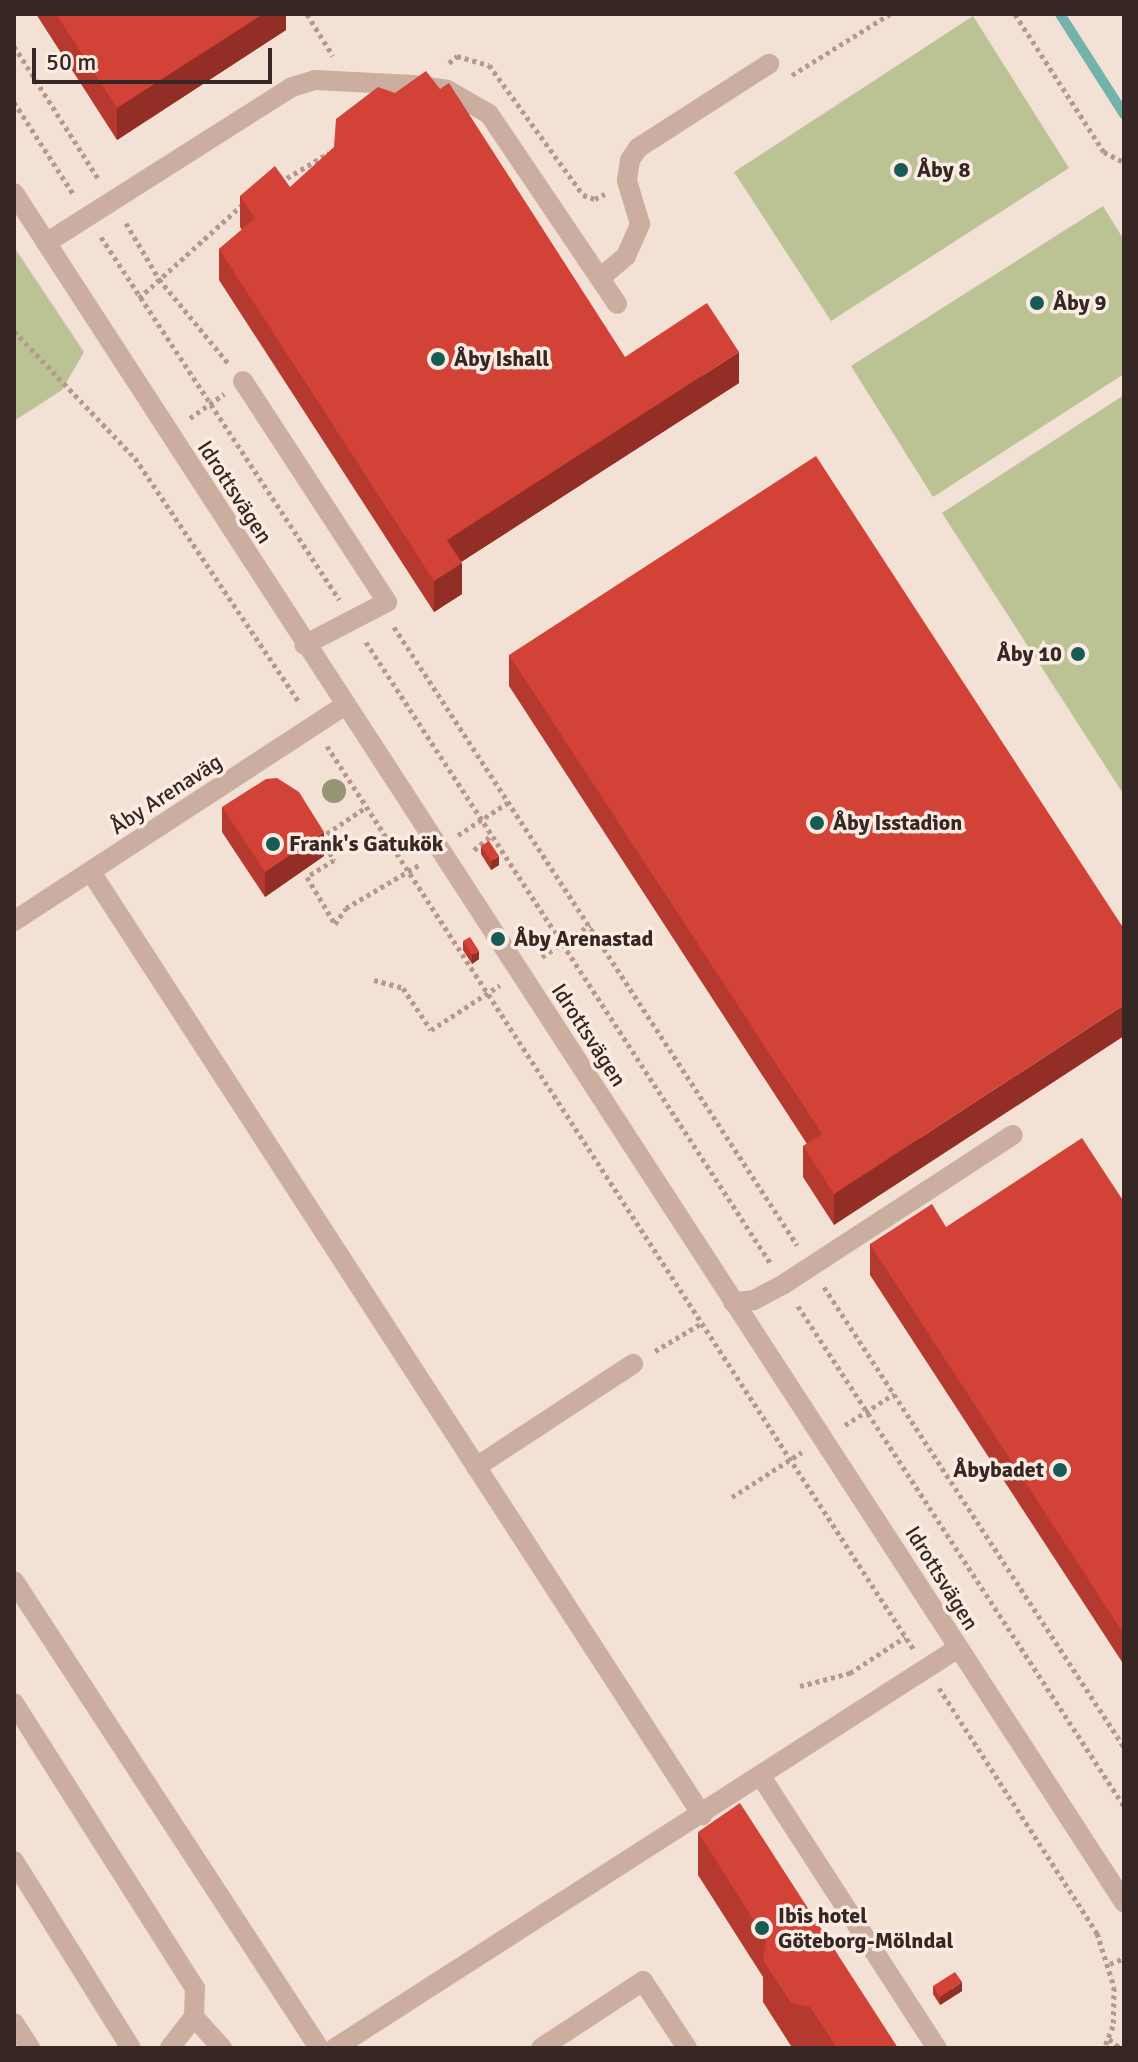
<!DOCTYPE html>
<meta charset="utf-8">
<style>
body{margin:0}
#map{position:relative;width:1138px;height:2062px;overflow:hidden;background:#f3e1d6;font-family:Signika,sans-serif}
div>[style]{position:absolute}
.green>*{inset:0;background:#bbc395}
.stream>*{height:10px;margin:-5px;padding:0 5px;transform-origin:5px;border-radius:5px;background:#73b3ab}
.path>*{height:5px;margin-top:-2.5px;transform-origin:0;background:repeating-linear-gradient(90deg,#b8978c 0 4px,transparent 0 8px)}
.minor>*{height:20px;margin:-10px;padding:0 10px;transform-origin:10px;border-radius:10px;background:#ccaea1}
.trees>*{width:24px;height:24px;margin:-12px;border-radius:50%;background:#989575}
.wall>*{inset:0;background:#b5392e}
.shaded-wall>*{inset:0;background:#932e26}
.building>*{inset:0;background:#d24236}
.dots>*{width:22px;height:22px;translate:-50% -50%;box-sizing:border-box;border:4px solid #fbece3;border-radius:50%}
span{translate:-50% -50%;white-space:nowrap;text-align:center;line-height:1.15;-webkit-text-stroke:7px #fbece3;paint-order:stroke}
.poi-label{font-size:22px;color:#362725;font-weight:700}
.left{translate:0 -50%;text-align:left}
.right{translate:-100% -50%;text-align:right}
.street-label{font-size:22px;color:#362725}
.frame{position:absolute;inset:0;border:16px solid #362725;pointer-events:none}
.scale{position:absolute;left:32px;top:48px;width:240px;height:36px;box-sizing:border-box;border:4px solid #362725;border-top:0;padding-left:10px;font-size:24px;line-height:28px;white-space:nowrap;color:#362725;-webkit-text-stroke:6px #fbece3;paint-order:stroke}
</style>
<div id="map">
<div class="green">
<i style="clip-path:polygon(973px 16px,1069px 168px,831px 321px,734px 172px)"></i>
<i style="clip-path:polygon(1103px 206px,1124px 240px,1124px 374px,933px 497px,851px 366px)"></i>
<i style="clip-path:polygon(14px 247px,84px 352px,62px 390px,14px 421px)"></i>
<i style="clip-path:polygon(1124px 395px,1124px 795px,942px 513px)"></i>
</div>
<div class="stream">
<i style="left:1060px;top:14px;width:119px;rotate:57.4deg"></i>
</div>
<div class="path">
<i style="left:307px;top:14px;width:49px;rotate:58.2deg"></i>
<i style="left:1015px;top:14px;width:164px;rotate:57.2deg"></i>
<i style="left:1104px;top:152px;width:22px;rotate:27deg"></i>
<i style="left:14px;top:46px;width:159px;rotate:57.6deg"></i>
<i style="left:449px;top:63px;width:11px;rotate:-41deg"></i>
<i style="left:457px;top:56px;width:33px;rotate:16deg"></i>
<i style="left:489px;top:65px;width:160px;rotate:54.1deg"></i>
<i style="left:583px;top:195px;width:13px;rotate:18deg"></i>
<i style="left:595px;top:199px;width:11px;rotate:-27deg"></i>
<i style="left:792px;top:75px;width:115px;rotate:-31.9deg"></i>
<i style="left:14px;top:102px;width:111px;rotate:57.2deg"></i>
<i style="left:280px;top:182px;width:57px;rotate:-30.6deg"></i>
<i style="left:126px;top:223px;width:65px;rotate:59.5deg"></i>
<i style="left:159px;top:279px;width:109px;rotate:50.6deg"></i>
<i style="left:101px;top:237px;width:434px;rotate:56.7deg"></i>
<i style="left:139px;top:298px;width:142px;rotate:-42.1deg"></i>
<i style="left:14px;top:331px;width:175px;rotate:46.4deg"></i>
<i style="left:135px;top:458px;width:296px;rotate:56.1deg"></i>
<i style="left:190px;top:418px;width:42px;rotate:-35.2deg"></i>
<i style="left:394px;top:627px;width:738px;rotate:56.89deg"></i>
<i style="left:366px;top:642px;width:742px;rotate:56.93deg"></i>
<i style="left:327px;top:746px;width:1078px;rotate:57deg"></i>
<i style="left:458px;top:835px;width:61px;rotate:-32.9deg"></i>
<i style="left:320px;top:838px;width:54px;rotate:-33.7deg"></i>
<i style="left:321px;top:839px;width:25px;rotate:58deg"></i>
<i style="left:334px;top:860px;width:32px;rotate:148deg"></i>
<i style="left:307px;top:877px;width:55px;rotate:59.2deg"></i>
<i style="left:335px;top:924px;width:19px;rotate:-55deg"></i>
<i style="left:346px;top:908px;width:85px;rotate:-30.5deg"></i>
<i style="left:474px;top:850px;width:23px;rotate:-40deg"></i>
<i style="left:542px;top:957px;width:58px;rotate:-33.7deg"></i>
<i style="left:374px;top:980px;width:30px;rotate:15deg"></i>
<i style="left:403px;top:988px;width:50px;rotate:56.3deg"></i>
<i style="left:431px;top:1030px;width:82px;rotate:-33.1deg"></i>
<i style="left:824px;top:1287px;width:549px;rotate:56.89deg"></i>
<i style="left:798px;top:1306px;width:597px;rotate:56.9deg"></i>
<i style="left:655px;top:1351px;width:55px;rotate:-30.8deg"></i>
<i style="left:845px;top:1425px;width:58px;rotate:-32.3deg"></i>
<i style="left:732px;top:1497px;width:83px;rotate:-32.7deg"></i>
<i style="left:800px;top:1686px;width:52px;rotate:-14.6deg"></i>
<i style="left:850px;top:1673px;width:66px;rotate:-33.2deg"></i>
<i style="left:939px;top:1688px;width:292px;rotate:57.2deg"></i>
<i style="left:1097px;top:1933px;width:57px;rotate:72.5deg"></i>
<i style="left:1114px;top:1987px;width:39px;rotate:91deg"></i>
<i style="left:1113px;top:2026px;width:24px;rotate:112deg"></i>
<i style="left:1110px;top:1964px;width:15px;rotate:-23deg"></i>
<i style="left:1109px;top:2039px;width:14px;rotate:39deg"></i>
</div>
<div class="minor">
<i style="left:14px;top:193px;width:2038px;rotate:57deg"></i>
<i style="left:46px;top:243px;width:291px;rotate:-32.4deg"></i>
<i style="left:292px;top:87px;width:24px;rotate:-17deg"></i>
<i style="left:315px;top:80px;width:98px;rotate:2.9deg"></i>
<i style="left:413px;top:85px;width:34px;rotate:8deg"></i>
<i style="left:447px;top:90px;width:48px;rotate:29.7deg"></i>
<i style="left:489px;top:114px;width:229px;rotate:56deg"></i>
<i style="left:600px;top:278px;width:34px;rotate:-40deg"></i>
<i style="left:626px;top:256px;width:35px;rotate:-66deg"></i>
<i style="left:640px;top:224px;width:45px;rotate:-106.8deg"></i>
<i style="left:627px;top:181px;width:21px;rotate:-82deg"></i>
<i style="left:630px;top:160px;width:14px;rotate:-56deg"></i>
<i style="left:638px;top:148px;width:156px;rotate:-32.7deg"></i>
<i style="left:243px;top:381px;width:264px;rotate:56.9deg"></i>
<i style="left:387px;top:602px;width:93px;rotate:152.6deg"></i>
<i style="left:91px;top:872px;width:1124px;rotate:57.06deg"></i>
<i style="left:14px;top:921px;width:394px;rotate:-33.1deg"></i>
<i style="left:733px;top:1302px;width:21px;rotate:-5deg"></i>
<i style="left:754px;top:1300px;width:34px;rotate:-28deg"></i>
<i style="left:784px;top:1284px;width:273px;rotate:-33.1deg"></i>
<i style="left:476px;top:1467px;width:188px;rotate:-33.3deg"></i>
<i style="left:14px;top:1581px;width:558px;rotate:56.85deg"></i>
<i style="left:14px;top:1703px;width:338px;rotate:57.6deg"></i>
<i style="left:195px;top:1988px;width:29px;rotate:92deg"></i>
<i style="left:194px;top:2017px;width:39px;rotate:128deg"></i>
<i style="left:762px;top:1778px;width:322px;rotate:57.1deg"></i>
<i style="left:14px;top:1861px;width:221px;rotate:58deg"></i>
<i style="left:194px;top:2017px;width:42px;rotate:47.9deg"></i>
<i style="left:14px;top:2023px;width:30px;rotate:57deg"></i>
<i style="left:335px;top:2048px;width:740px;rotate:-32.7deg"></i>
<i style="left:541px;top:2048px;width:122px;rotate:-33.3deg"></i>
<i style="left:643px;top:1981px;width:80px;rotate:56.7deg"></i>
</div>
<div class="trees">
<i style="left:334px;top:791px"></i>
</div>
<div class="wall">
<i style="clip-path:polygon(36px 14px,286px 14px,286px 30px,117px 140px)"></i>
<i style="clip-path:polygon(290px 187px,625px 357px,739px 383px,461px 562px,462px 594px,434px 612px,219px 280px,219px 249px,242px 230px,240px 227px,240px 196px)"></i>
<i style="clip-path:polygon(509px 655px,1124px 929px,834px 1225px,803px 1177px,803px 1146px,807px 1144px,509px 686px)"></i>
<i style="clip-path:polygon(222px 807px,324px 856px,265px 897px,222px 832px)"></i>
<i style="clip-path:polygon(481px 846px,499px 865px,491px 870px,481px 854px)"></i>
<i style="clip-path:polygon(463px 941px,479px 959px,472px 964px,463px 950px)"></i>
<i style="clip-path:polygon(1124px 1202px,1124px 1665px,870px 1275px,870px 1244px,946px 1227px)"></i>
<i style="clip-path:polygon(698px 1832px,898px 2048px,804px 2048px,791px 2046px,763px 2002px,763px 1977px,698px 1875px)"></i>
<i style="clip-path:polygon(933px 1986px,962px 1991px,940px 2005px,933px 1994px)"></i>
</div>
<div class="shaded-wall">
<i style="clip-path:polygon(263px 14px,286px 14px,286px 30px,117px 140px,117px 108px)"></i>
<i style="clip-path:polygon(739px 352px,739px 383px,447px 571px,447px 540px)"></i>
<i style="clip-path:polygon(462px 563px,462px 594px,434px 612px,434px 581px)"></i>
<i style="clip-path:polygon(324px 832px,324px 856px,265px 897px,265px 872px)"></i>
<i style="clip-path:polygon(499px 856px,499px 865px,491px 870px,491px 861px)"></i>
<i style="clip-path:polygon(479px 951px,479px 959px,472px 964px,472px 955px)"></i>
<i style="clip-path:polygon(1124px 1005px,1124px 1036px,834px 1225px,834px 1194px)"></i>
<i style="clip-path:polygon(962px 1982px,962px 1991px,940px 2005px,940px 1997px)"></i>
</div>
<div class="building">
<i style="clip-path:polygon(56px 14px,263px 14px,117px 108px)"></i>
<i style="clip-path:polygon(426px 71px,440px 89px,449px 83px,625px 357px,707px 303px,739px 352px,447px 540px,462px 563px,434px 581px,219px 249px,255px 218px,240px 196px,275px 166px,290px 187px,334px 147px,336px 119px,378px 87px,395px 93px)"></i>
<i style="clip-path:polygon(816px 456px,1124px 929px,1124px 1005px,834px 1194px,803px 1146px,822px 1134px,509px 655px)"></i>
<i style="clip-path:polygon(277px 778px,299px 792px,324px 832px,265px 872px,222px 807px,266px 779px)"></i>
<i style="clip-path:polygon(489px 841px,499px 856px,491px 861px,481px 846px)"></i>
<i style="clip-path:polygon(470px 937px,479px 951px,472px 955px,463px 941px)"></i>
<i style="clip-path:polygon(1082px 1138px,1124px 1202px,1124px 1634px,870px 1244px,932px 1204px,946px 1227px)"></i>
<i style="clip-path:polygon(740px 1803px,898px 2048px,837px 2048px,810px 2007px,791px 2003px,763px 1960px,766px 1940px,698px 1832px)"></i>
<i style="clip-path:polygon(955px 1972px,962px 1982px,940px 1997px,933px 1986px)"></i>
</div>
<div class="dots">
<i style="left:901px;top:170px;background:#175b54"></i>
<i style="left:1037px;top:303px;background:#175b54"></i>
<i style="left:438px;top:359px;background:#175b54"></i>
<i style="left:1078px;top:654px;background:#175b54"></i>
<i style="left:817px;top:823px;background:#175b54"></i>
<i style="left:273px;top:844px;background:#175b54"></i>
<i style="left:498px;top:939px;background:#175b54"></i>
<i style="left:1060px;top:1470px;background:#175b54"></i>
<i style="left:762px;top:1928px;background:#175b54"></i>
</div>
<div class="poi-label">
<span class="left" style="left:917px;top:170px">Åby 8</span>
<span class="left" style="left:1053px;top:303px">Åby 9</span>
<span class="left" style="left:454px;top:359px">Åby Ishall</span>
<span class="right" style="left:1062px;top:654px">Åby 10</span>
<span class="left" style="left:833px;top:823px">Åby Isstadion</span>
<span class="left" style="left:289px;top:844px">Frank's Gatukök</span>
<span class="left" style="left:514px;top:939px">Åby Arenastad</span>
<span class="right" style="left:1044px;top:1470px">Åbybadet</span>
<span class="left" style="left:778px;top:1928px">Ibis hotel<br>Göteborg-Mölndal</span>
</div>
<div class="street-label">
<span style="left:235px;top:492px;rotate:57deg">Idrottsvägen</span>
<span style="left:166px;top:794px;rotate:-33deg">Åby Arenaväg</span>
<span style="left:589px;top:1035px;rotate:57deg">Idrottsvägen</span>
<span style="left:942px;top:1578px;rotate:58deg">Idrottsvägen</span>
</div>
<div class="frame"></div>
<div class="scale">50 m</div>
</div>
